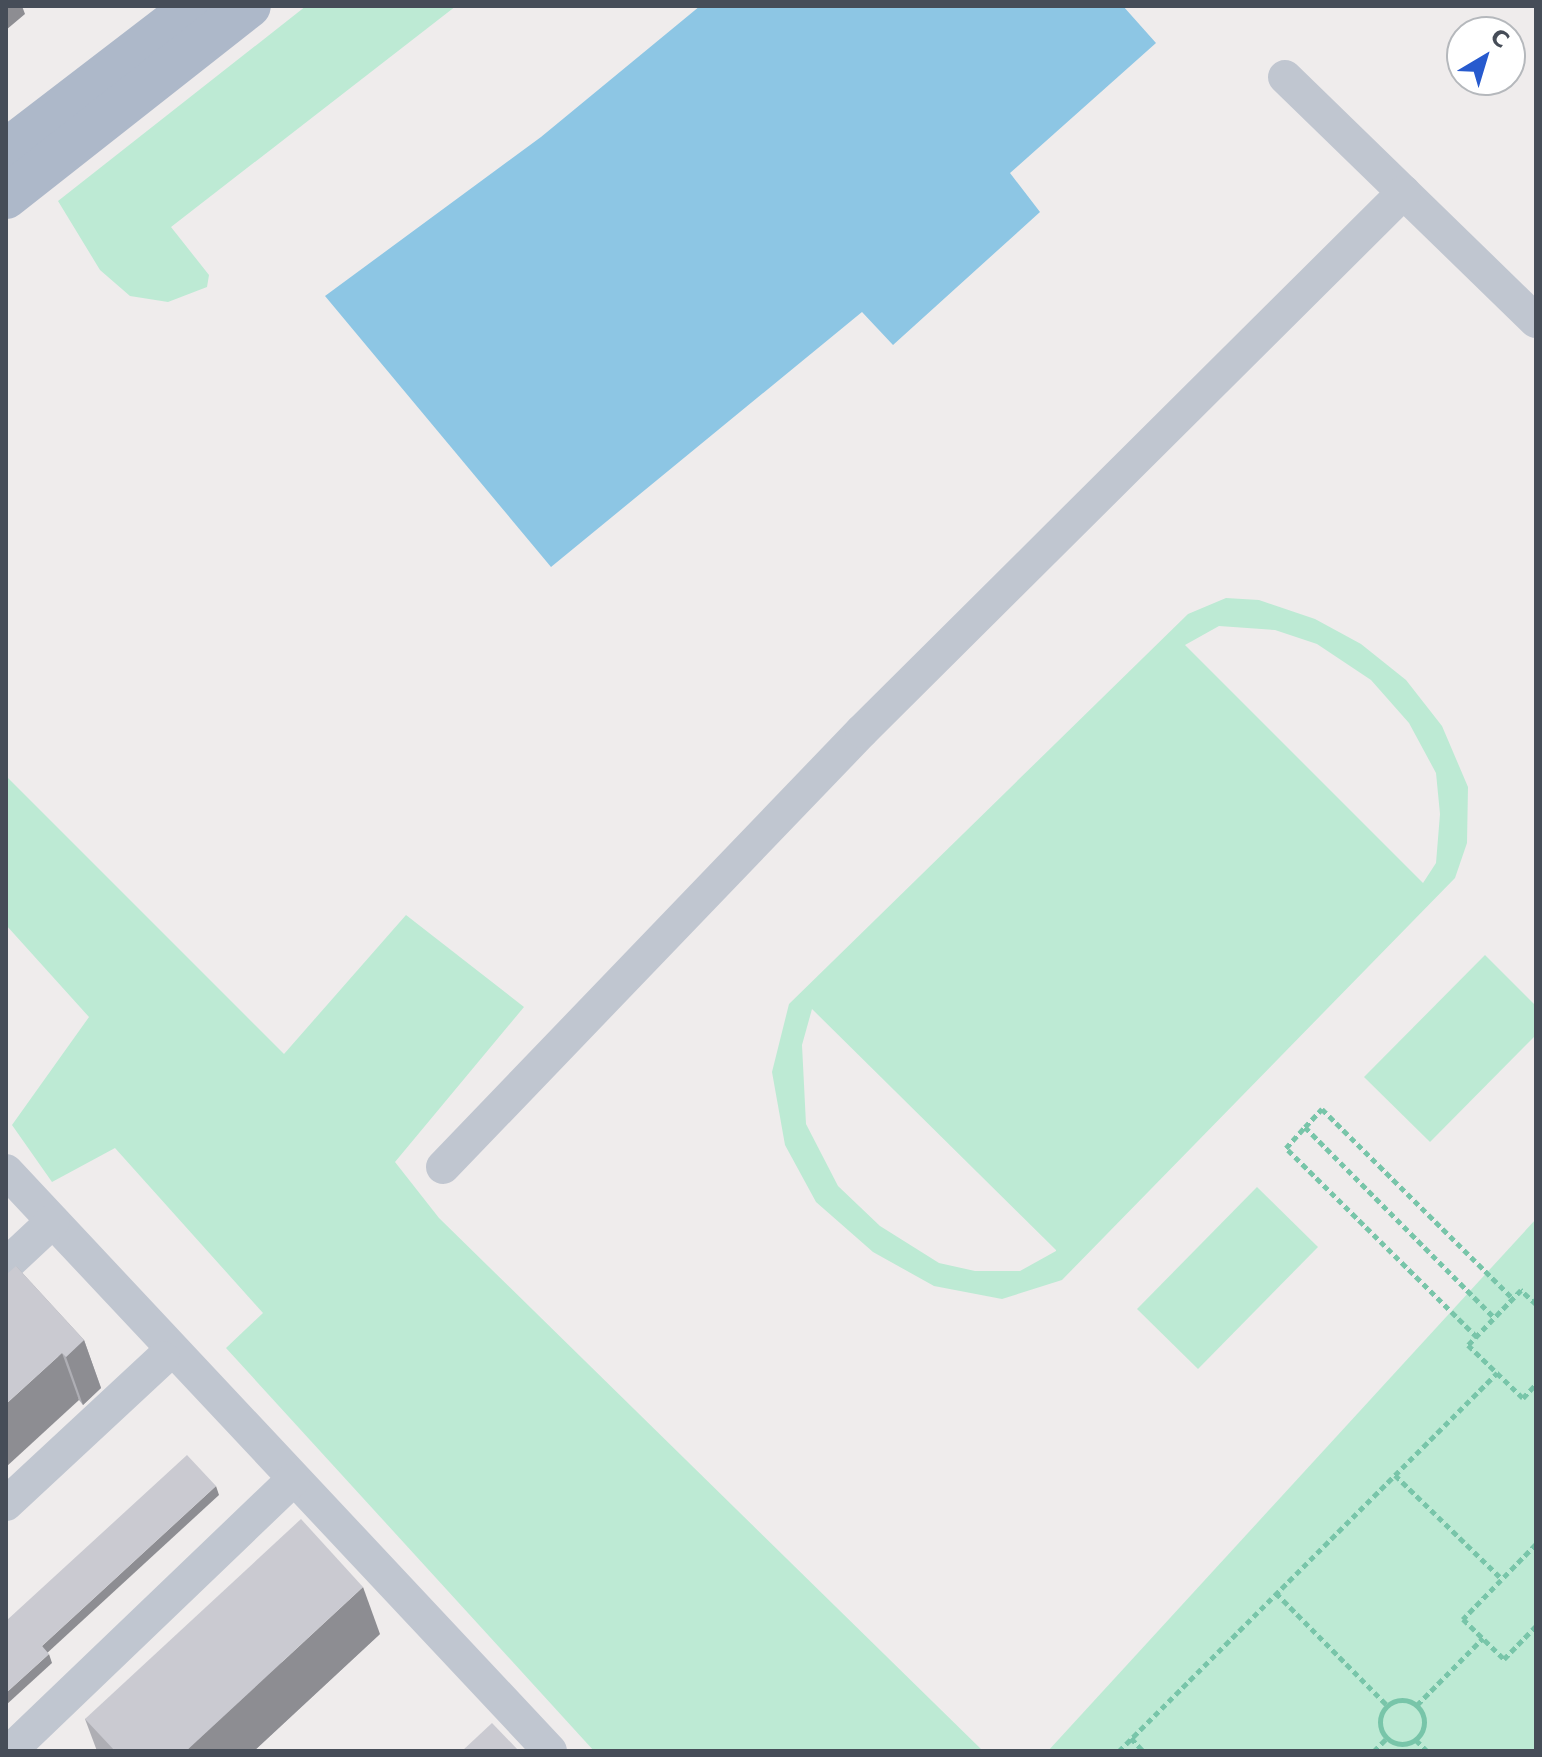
<!DOCTYPE html>
<meta charset="utf-8">
<style>
body{margin:0}
#map{position:relative;width:1542px;height:1757px;overflow:hidden;background:#efecec;font-family:"DejaVu Sans",sans-serif}
div>[style]{position:absolute}
.green>*{inset:0;background:#bdead4}
.water>*{inset:0;background:#8dc6e4}
.path>*{height:5px;margin-top:-2.5px;transform-origin:0;background:repeating-linear-gradient(90deg,#78c5a9 0 6px,transparent 0 10px)}
.path>.ring{margin:-2.5px;padding:0;box-sizing:content-box;background:none;border:5px solid #78c5a9;border-radius:50%}
.minor>*{height:34px;margin:-17px;padding:0 17px;transform-origin:17px;border-radius:17px;background:#c0c6d0}
.major>*{height:44px;margin:-22px;padding:0 22px;transform-origin:22px;border-radius:22px;background:#adb8c9}
.wall>*{inset:0;background:#aeaeb4}
.shaded-wall>*{inset:0;background:#8d8d92}
.building>*{inset:0;background:#cacad1}
span{translate:-50% -50%;white-space:nowrap;text-align:center;line-height:1.15;-webkit-text-stroke:6px #fff;paint-order:stroke}
.frame{position:absolute;inset:0;border:8px solid #464d58;pointer-events:none}
.north{position:absolute;left:1446px;top:16px;width:80px;height:80px;box-sizing:border-box;background:#fff;border:2px solid #b5b8bc;border-radius:50%;rotate:38deg;font-size:22px;font-weight:700;line-height:32px;text-align:center;color:#464d58}
.north::after{content:'';display:block;margin:auto;width:28px;height:36px;background:#275ace;clip-path:polygon(50% 0,100% 100%,50% 72%,0 100%)}
</style>
<div id="map">
<div class="green">
<i style="clip-path:polygon(306px 6px,456px 6px,171px 227px,209px 275px,207px 287px,168px 302px,130px 296px,100px 270px,58px 201px)"></i>
<i style="clip-path:polygon(evenodd,1226px 598px,1259px 600px,1315px 619px,1361px 644px,1406px 680px,1442px 726px,1468px 787px,1467px 843px,1455px 878px,1062px 1280px,1002px 1299px,934px 1286px,873px 1252px,816px 1202px,785px 1145px,772px 1072px,789px 1004px,1188px 614px,1226px 598px,1219px 626px,1275px 630px,1317px 644px,1371px 680px,1409px 723px,1436px 773px,1440px 814px,1436px 863px,1423px 883px,1185px 645px,1219px 626px,1226px 598px,812px 1009px,1056px 1250px,1056px 1251px,1020px 1271px,975px 1271px,939px 1263px,880px 1226px,838px 1186px,806px 1124px,802px 1045px,812px 1009px)"></i>
<i style="clip-path:polygon(6px 776px,284px 1054px,406px 915px,524px 1007px,395px 1162px,439px 1218px,983px 1751px,594px 1751px,226px 1348px,263px 1313px,115px 1148px,52px 1182px,12px 1125px,89px 1017px,6px 925px)"></i>
<i style="clip-path:polygon(1485px 955px,1536px 1006px,1536px 1035px,1430px 1142px,1364px 1077px)"></i>
<i style="clip-path:polygon(1257px 1187px,1318px 1247px,1198px 1369px,1137px 1309px)"></i>
<i style="clip-path:polygon(1536px 1219px,1536px 1751px,1048px 1751px)"></i>
</div>
<div class="water">
<i style="clip-path:polygon(700px 6px,1123px 6px,1156px 43px,1010px 173px,1040px 212px,893px 345px,862px 312px,551px 567px,325px 296px,541px 137px)"></i>
</div>
<div class="path">
<i style="left:1305px;top:1127px;width:269px;rotate:45.2deg"></i>
<i style="left:1536px;top:1304px;width:21px;rotate:-137deg"></i>
<i style="left:1521px;top:1290px;width:76px;rotate:133.9deg"></i>
<i style="left:1468px;top:1345px;width:76px;rotate:43.9deg"></i>
<i style="left:1523px;top:1398px;width:19px;rotate:-47deg"></i>
<i style="left:1477px;top:1337px;width:269px;rotate:-135.3deg"></i>
<i style="left:1286px;top:1148px;width:28px;rotate:-48deg"></i>
<i style="left:1305px;top:1127px;width:25px;rotate:-47deg"></i>
<i style="left:1322px;top:1109px;width:269px;rotate:44.8deg"></i>
<i style="left:1395px;top:1475px;width:149px;rotate:44.2deg"></i>
<i style="left:1536px;top:1544px;width:105px;rotate:134.2deg"></i>
<i style="left:1463px;top:1619px;width:57px;rotate:44.3deg"></i>
<i style="left:1504px;top:1659px;width:46px;rotate:-45.9deg"></i>
<i style="left:1276px;top:1593px;width:158px;rotate:45.3deg"></i>
<i class="ring" style="left:1380px;top:1700px;width:39px;height:39px"></i>
<i style="left:1417px;top:1705px;width:94px;rotate:-45.4deg"></i>
<i style="left:1131px;top:1738px;width:18px;rotate:47deg"></i>
<i style="left:1416px;top:1740px;width:16px;rotate:45deg"></i>
<i style="left:1119px;top:1751px;width:535px;rotate:-45deg"></i>
<i style="left:1374px;top:1751px;width:18px;rotate:-45deg"></i>
</div>
<div class="minor">
<i style="left:1285px;top:77px;width:350px;rotate:44.2deg"></i>
<i style="left:443px;top:1167px;width:605px;rotate:-46.14deg"></i>
<i style="left:862px;top:731px;width:764px;rotate:-44.84deg"></i>
<i style="left:6px;top:1171px;width:795px;rotate:46.83deg"></i>
<i style="left:6px;top:1265px;width:64px;rotate:-43.1deg"></i>
<i style="left:6px;top:1504px;width:214px;rotate:-42.9deg"></i>
<i style="left:10px;top:1751px;width:392px;rotate:-43.8deg"></i>
</div>
<div class="major">
<i style="left:6px;top:151px;width:238px;rotate:-37.5deg"></i>
<i style="left:6px;top:197px;width:309px;rotate:-38.2deg"></i>
</div>
<div class="wall">
<i style="clip-path:polygon(16px 1266px,84px 1340px,101px 1388px,83px 1405px,79px 1400px)"></i>
<i style="clip-path:polygon(380px 1634px,254px 1751px,97px 1751px,85px 1719px)"></i>
</div>
<div class="shaded-wall">
<i style="clip-path:polygon(7px 6px,22px 6px,25px 14px,6px 30px,6px 7px)"></i>
<i style="clip-path:polygon(84px 1340px,101px 1388px,83px 1405px,66px 1357px)"></i>
<i style="clip-path:polygon(62px 1353px,79px 1400px,6px 1467px,6px 1404px)"></i>
<i style="clip-path:polygon(216px 1486px,219px 1495px,45px 1655px,42px 1646px)"></i>
<i style="clip-path:polygon(363px 1587px,380px 1634px,254px 1751px,186px 1751px)"></i>
<i style="clip-path:polygon(49px 1654px,52px 1663px,6px 1705px,6px 1693px)"></i>
</div>
<div class="building">
<i style="clip-path:polygon(16px 1266px,84px 1340px,66px 1357px,62px 1353px,6px 1404px,6px 1275px)"></i>
<i style="clip-path:polygon(187px 1455px,216px 1486px,42px 1646px,49px 1654px,6px 1693px,6px 1621px)"></i>
<i style="clip-path:polygon(301px 1519px,363px 1587px,186px 1751px,115px 1751px,85px 1719px)"></i>
<i style="clip-path:polygon(492px 1723px,519px 1751px,462px 1751px)"></i>
</div>
<div class="frame"></div>
<div class="north">С</div>
</div>
